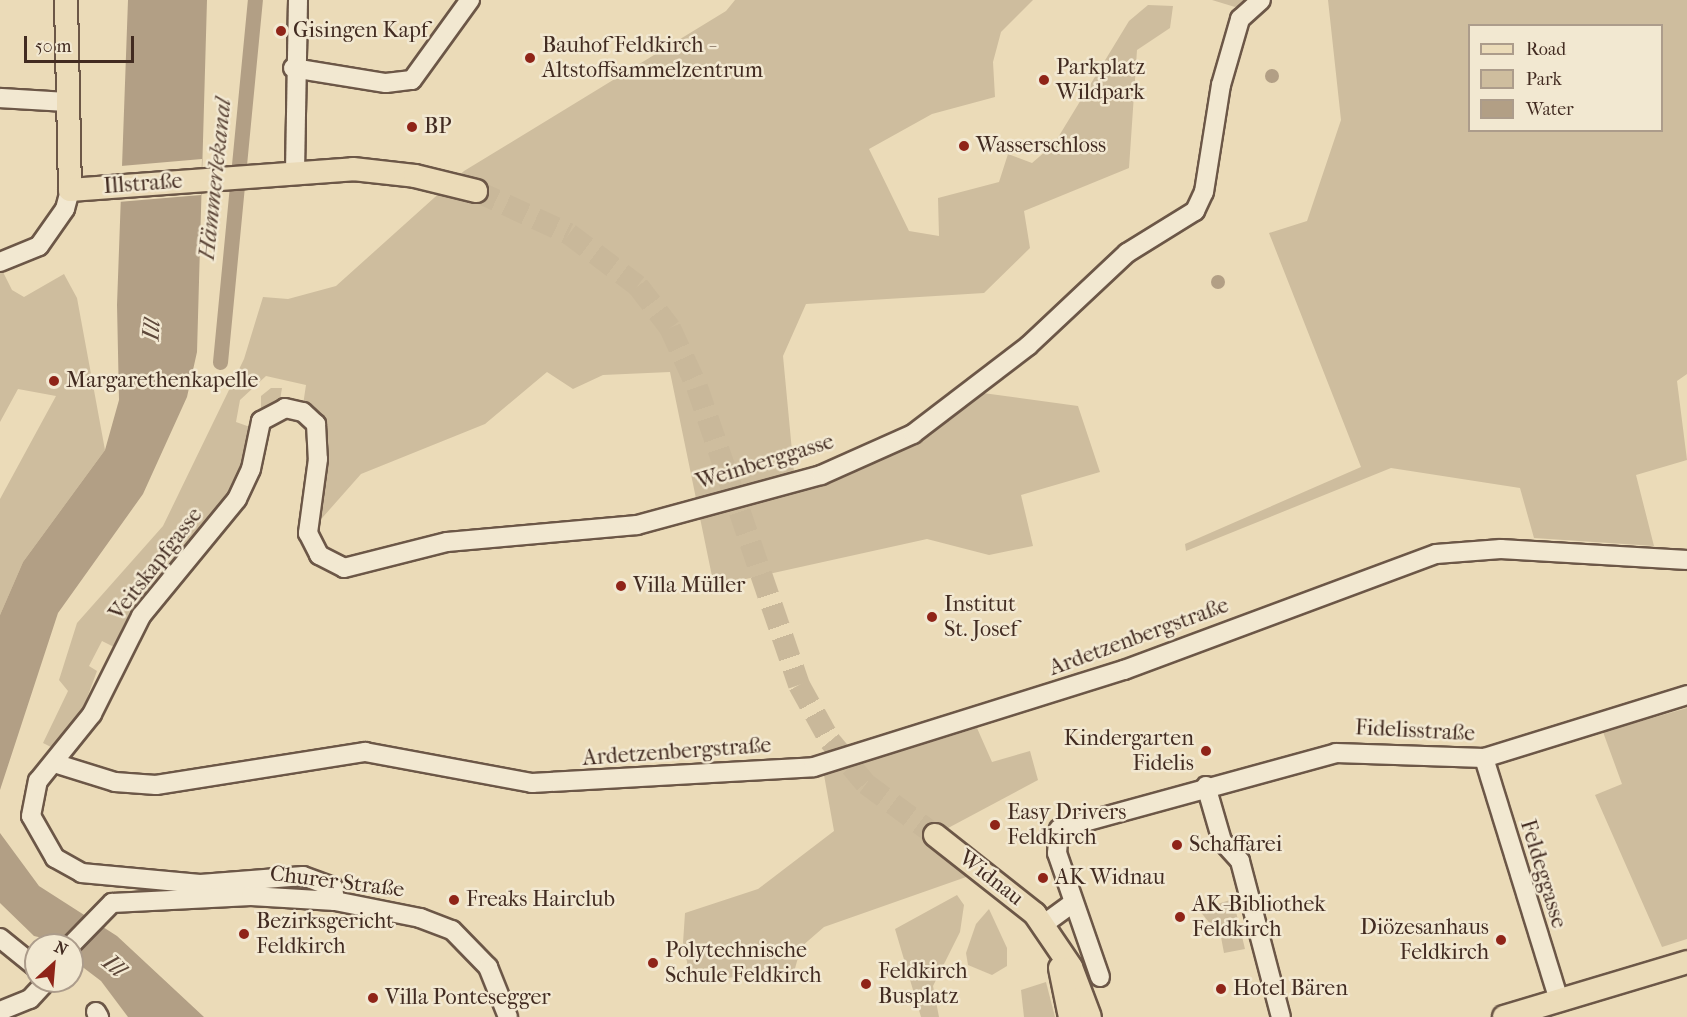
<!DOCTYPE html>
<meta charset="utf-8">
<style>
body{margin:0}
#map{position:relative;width:1687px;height:1017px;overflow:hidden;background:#ebdbb8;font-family:"IM FELL French Canon",serif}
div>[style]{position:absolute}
.green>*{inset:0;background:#cebd9e}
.water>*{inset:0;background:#b29f85}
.round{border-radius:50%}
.pier>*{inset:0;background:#ebdbb8}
.canal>*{height:15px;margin:-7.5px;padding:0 7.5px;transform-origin:7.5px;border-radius:7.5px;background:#b29f85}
.major-tunnel>*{height:22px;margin-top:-11px;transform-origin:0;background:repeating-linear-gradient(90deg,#c9b89a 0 22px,transparent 0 33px)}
.roads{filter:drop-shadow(2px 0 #6c5747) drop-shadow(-2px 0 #6c5747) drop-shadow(0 2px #6c5747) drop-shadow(0 -2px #6c5747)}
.minor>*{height:18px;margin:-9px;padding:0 9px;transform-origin:9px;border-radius:9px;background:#f2e8d1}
.major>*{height:22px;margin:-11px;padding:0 11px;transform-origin:11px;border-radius:11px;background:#ebdbb8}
.dots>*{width:16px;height:16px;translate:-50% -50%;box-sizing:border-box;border:3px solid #f2e8d1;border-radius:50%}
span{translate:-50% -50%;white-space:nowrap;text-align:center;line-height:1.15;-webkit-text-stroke:5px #f2e8d1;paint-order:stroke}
.poi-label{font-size:22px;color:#422b21}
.left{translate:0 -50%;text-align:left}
.right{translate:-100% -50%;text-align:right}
.street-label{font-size:22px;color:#422b21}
.water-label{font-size:24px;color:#5e483a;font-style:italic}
.legend{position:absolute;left:1468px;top:24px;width:195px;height:108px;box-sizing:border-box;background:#f2e8d1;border:2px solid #ac9c8b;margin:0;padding:8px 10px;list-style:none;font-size:18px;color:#422b21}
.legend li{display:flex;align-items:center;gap:12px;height:30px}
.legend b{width:30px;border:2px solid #ac9c8b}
.north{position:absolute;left:24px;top:933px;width:60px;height:60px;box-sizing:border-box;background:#f2e8d1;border:2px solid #ac9c8b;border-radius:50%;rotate:26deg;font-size:16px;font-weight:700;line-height:24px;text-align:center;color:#422b21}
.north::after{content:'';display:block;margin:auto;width:21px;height:27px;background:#8f2418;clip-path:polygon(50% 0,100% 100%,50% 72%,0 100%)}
.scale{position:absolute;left:24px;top:36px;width:110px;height:27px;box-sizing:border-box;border:3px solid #422b21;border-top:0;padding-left:8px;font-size:18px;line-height:21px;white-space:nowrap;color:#422b21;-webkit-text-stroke:4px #f2e8d1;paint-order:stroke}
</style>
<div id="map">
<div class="green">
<i style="clip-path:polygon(735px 0,1033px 0,1001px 32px,993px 62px,995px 97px,932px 114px,869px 149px,909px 231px,939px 236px,938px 198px,999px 182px,1008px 154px,1032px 163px,1054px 144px,1129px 21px,1148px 5px,1173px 6px,1170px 28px,1137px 50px,1129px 168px,1024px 211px,1030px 248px,984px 293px,806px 304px,783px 356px,794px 472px,834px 462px,911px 429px,961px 390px,1078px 406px,1100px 472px,1021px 495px,1033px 546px,989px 555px,927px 539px,714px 586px,670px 372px,603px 375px,573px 389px,547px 372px,485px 424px,361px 474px,315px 526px,326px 436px,322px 421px,303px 405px,306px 385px,266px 376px,240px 400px,236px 422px,250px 427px,245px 467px,231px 495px,135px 612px,114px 647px,102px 641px,89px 666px,97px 671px,83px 709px,53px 748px,43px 743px,68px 691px,59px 680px,77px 623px,163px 526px,244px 359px,263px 297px,288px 299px,336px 286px,464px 171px,726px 11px)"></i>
<i style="clip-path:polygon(1212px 0,1254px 0,1235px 7px)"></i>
<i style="clip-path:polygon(evenodd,1328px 0,1687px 0,1687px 374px,1677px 381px,1687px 460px,1636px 475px,1654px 546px,1534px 538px,1520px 488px,1391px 468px,1186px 551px,1185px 544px,1361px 467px,1269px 233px,1307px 221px,1341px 120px,1328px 0,1470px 26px,1662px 26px,1662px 130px,1470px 130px,1470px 26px)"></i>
<i style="clip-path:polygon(0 266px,12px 290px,24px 297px,64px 274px,77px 298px,105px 450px,23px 562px,0 615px,0 499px,56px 396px,18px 389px,0 422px)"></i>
<i style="clip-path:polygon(271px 388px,282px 388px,280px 400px,261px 410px,261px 396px)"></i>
<i style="clip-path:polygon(1687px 708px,1687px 939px,1662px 947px,1595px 795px,1622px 784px,1603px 732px)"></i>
<i style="clip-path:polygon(977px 728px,992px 762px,1030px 751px,1038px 780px,935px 835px,933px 849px,969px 876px,824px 927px,801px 947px,794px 972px,691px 981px,683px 943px,685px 913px,758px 889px,834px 831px,824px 775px)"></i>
<i style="clip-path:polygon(957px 895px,964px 905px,960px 932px,933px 986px,939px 1017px,921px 1017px,895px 929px)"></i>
<i style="clip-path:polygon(1233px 899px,1245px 949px,1224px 953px,1221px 937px,1199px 910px)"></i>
<i style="clip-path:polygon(989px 909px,1007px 948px,1007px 966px,992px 975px,968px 965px,966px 953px,976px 924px)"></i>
<i style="clip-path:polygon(1046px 982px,1055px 1017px,1024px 1017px,1021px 990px)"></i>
</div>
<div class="water">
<i style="clip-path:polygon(128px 0,207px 0,197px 352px,187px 397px,143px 494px,58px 613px,0 790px,0 615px,23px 562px,105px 450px,119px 400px,117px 305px)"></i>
<i class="round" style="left:1265px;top:69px;width:14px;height:14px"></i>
<i class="round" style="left:1211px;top:275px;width:14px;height:14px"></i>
<i style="clip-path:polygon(0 833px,39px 886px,117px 936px,204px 1017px,128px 1017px,101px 981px,72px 959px,72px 945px,34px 936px,0 903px)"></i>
</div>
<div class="pier">
<i style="clip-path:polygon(202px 159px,201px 195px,118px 202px,121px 166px)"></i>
</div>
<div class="canal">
<i style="left:220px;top:362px;width:364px;rotate:-84.5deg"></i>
</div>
<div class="major-tunnel">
<i style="left:476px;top:191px;width:102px;rotate:24.8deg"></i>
<i style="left:569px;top:234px;width:86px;rotate:37deg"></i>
<i style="left:638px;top:286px;width:53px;rotate:52.7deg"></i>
<i style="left:670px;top:328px;width:65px;rotate:65.4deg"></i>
<i style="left:697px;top:387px;width:315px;rotate:71.1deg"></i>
<i style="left:799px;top:685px;width:64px;rotate:61deg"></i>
<i style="left:830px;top:741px;width:56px;rotate:50.1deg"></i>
<i style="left:866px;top:784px;width:86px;rotate:36.5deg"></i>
</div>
<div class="roads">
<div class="minor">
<i style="left:293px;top:68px;width:94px;rotate:9.2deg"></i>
<i style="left:386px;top:83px;width:26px;rotate:-7deg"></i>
<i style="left:412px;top:80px;width:99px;rotate:-54.1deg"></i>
<i style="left:0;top:98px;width:66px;rotate:3.5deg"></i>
<i style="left:295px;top:172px;width:172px;rotate:-89deg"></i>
<i style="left:0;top:262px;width:42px;rotate:-22.3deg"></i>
<i style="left:39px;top:246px;width:45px;rotate:-54.9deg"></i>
<i style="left:65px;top:209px;width:20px;rotate:-75deg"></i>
<i style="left:1484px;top:758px;width:254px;rotate:72.8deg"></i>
<i style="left:54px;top:763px;width:64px;rotate:17.3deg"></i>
<i style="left:115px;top:782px;width:41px;rotate:4.2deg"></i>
<i style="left:156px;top:785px;width:212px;rotate:-9deg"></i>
<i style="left:365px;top:752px;width:170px;rotate:10.5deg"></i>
<i style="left:532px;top:783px;width:282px;rotate:-3.2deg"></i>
<i style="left:814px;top:767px;width:325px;rotate:-17.4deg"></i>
<i style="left:1124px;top:670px;width:333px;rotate:-20.4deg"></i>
<i style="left:1436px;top:554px;width:65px;rotate:-4.4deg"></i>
<i style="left:1501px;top:549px;width:186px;rotate:3.4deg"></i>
<i style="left:1206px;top:786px;width:57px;rotate:73.8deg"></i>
<i style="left:1222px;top:841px;width:27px;rotate:48deg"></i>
<i style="left:1240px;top:861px;width:161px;rotate:75.3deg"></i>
<i style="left:335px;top:901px;width:14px;rotate:-98deg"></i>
<i style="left:333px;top:887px;width:32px;rotate:-160deg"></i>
<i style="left:303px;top:876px;width:103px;rotate:175.6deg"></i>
<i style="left:200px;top:884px;width:119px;rotate:-174.7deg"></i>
<i style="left:82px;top:873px;width:31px;rotate:-151deg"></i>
<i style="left:55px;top:858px;width:48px;rotate:-119.7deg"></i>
<i style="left:31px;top:816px;width:36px;rotate:-79deg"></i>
<i style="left:38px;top:781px;width:86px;rotate:-51.1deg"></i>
<i style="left:92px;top:714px;width:110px;rotate:-63.4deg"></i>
<i style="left:141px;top:616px;width:151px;rotate:-50.6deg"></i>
<i style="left:237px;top:499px;width:33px;rotate:-65deg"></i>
<i style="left:251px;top:469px;width:49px;rotate:-78.2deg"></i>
<i style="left:261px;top:421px;width:27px;rotate:-28deg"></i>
<i style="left:285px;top:408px;width:18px;rotate:13deg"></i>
<i style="left:303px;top:412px;width:18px;rotate:43deg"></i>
<i style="left:316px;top:424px;width:35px;rotate:87deg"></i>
<i style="left:318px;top:459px;width:75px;rotate:97.7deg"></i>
<i style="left:308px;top:533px;width:25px;rotate:63deg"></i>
<i style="left:319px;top:555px;width:28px;rotate:27deg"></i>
<i style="left:344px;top:568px;width:106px;rotate:-14.2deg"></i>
<i style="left:447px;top:542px;width:191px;rotate:-5.1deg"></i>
<i style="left:637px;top:525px;width:191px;rotate:-15.2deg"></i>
<i style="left:821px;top:475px;width:101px;rotate:-24deg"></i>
<i style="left:913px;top:434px;width:145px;rotate:-37.4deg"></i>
<i style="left:1028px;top:346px;width:136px;rotate:-43.2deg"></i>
<i style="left:1127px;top:253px;width:80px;rotate:-31.7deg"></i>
<i style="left:1195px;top:211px;width:21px;rotate:-65deg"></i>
<i style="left:1204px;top:192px;width:108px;rotate:-81deg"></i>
<i style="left:1221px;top:85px;width:69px;rotate:-73.9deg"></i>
<i style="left:1240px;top:19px;width:28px;rotate:-42deg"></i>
<i style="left:1044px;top:924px;width:36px;rotate:-36deg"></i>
<i style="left:0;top:938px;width:46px;rotate:38.9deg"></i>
<i style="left:71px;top:945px;width:59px;rotate:-45.7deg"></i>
<i style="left:112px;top:903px;width:139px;rotate:-2.9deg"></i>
<i style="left:251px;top:896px;width:84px;rotate:3.4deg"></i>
<i style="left:335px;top:901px;width:87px;rotate:11.3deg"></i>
<i style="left:420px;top:918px;width:34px;rotate:21deg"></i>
<i style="left:452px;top:930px;width:52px;rotate:45.8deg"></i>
<i style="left:488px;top:967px;width:54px;rotate:68.2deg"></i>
<i style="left:1100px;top:977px;width:131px;rotate:-109.1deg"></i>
<i style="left:1057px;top:853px;width:24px;rotate:-85deg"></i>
<i style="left:1059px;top:829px;width:287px;rotate:-15.3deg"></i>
<i style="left:1336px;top:753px;width:148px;rotate:1.9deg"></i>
<i style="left:1484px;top:758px;width:213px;rotate:-17.2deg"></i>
<i style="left:0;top:1011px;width:32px;rotate:-22deg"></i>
<i style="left:30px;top:999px;width:25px;rotate:-47deg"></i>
<i style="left:96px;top:1012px;width:6px;rotate:59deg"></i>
</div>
<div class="major">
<i style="left:66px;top:0;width:190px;rotate:88.8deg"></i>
<i style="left:70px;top:190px;width:284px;rotate:-4.2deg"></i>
<i style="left:353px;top:169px;width:62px;rotate:6.4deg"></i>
<i style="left:415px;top:176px;width:63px;rotate:13.8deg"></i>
<i style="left:935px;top:835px;width:127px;rotate:38.3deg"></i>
<i style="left:1035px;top:914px;width:64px;rotate:55.8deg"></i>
<i style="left:1071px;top:967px;width:53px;rotate:69.2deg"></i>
<i style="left:1060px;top:968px;width:50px;rotate:78.5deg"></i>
<i style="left:1504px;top:1017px;width:191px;rotate:-16.7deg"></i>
</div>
</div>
<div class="dots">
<i style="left:281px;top:31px;background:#8f2418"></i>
<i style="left:530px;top:58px;background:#8f2418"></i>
<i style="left:1044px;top:80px;background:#8f2418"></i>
<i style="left:412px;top:127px;background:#8f2418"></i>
<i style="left:964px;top:146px;background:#8f2418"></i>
<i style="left:54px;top:381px;background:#8f2418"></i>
<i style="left:621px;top:586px;background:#8f2418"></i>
<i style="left:932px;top:617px;background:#8f2418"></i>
<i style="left:1206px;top:751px;background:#8f2418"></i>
<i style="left:995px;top:825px;background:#8f2418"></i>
<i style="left:1177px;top:845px;background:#8f2418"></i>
<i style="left:1043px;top:878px;background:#8f2418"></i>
<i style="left:454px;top:900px;background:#8f2418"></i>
<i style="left:1180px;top:917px;background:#8f2418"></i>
<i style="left:244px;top:934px;background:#8f2418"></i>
<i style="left:1501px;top:940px;background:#8f2418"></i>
<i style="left:653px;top:963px;background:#8f2418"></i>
<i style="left:866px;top:984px;background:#8f2418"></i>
<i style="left:1221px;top:989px;background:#8f2418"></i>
<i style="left:373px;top:998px;background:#8f2418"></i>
</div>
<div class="poi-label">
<span class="left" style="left:293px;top:31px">Gisingen Kapf</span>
<span class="left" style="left:542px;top:58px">Bauhof Feldkirch -<br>Altstoffsammelzentrum</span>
<span class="left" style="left:1056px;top:80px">Parkplatz<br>Wildpark</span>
<span class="left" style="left:424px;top:127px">BP</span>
<span class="left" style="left:976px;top:146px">Wasserschloss</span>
<span class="left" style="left:66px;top:381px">Margarethenkapelle</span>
<span class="left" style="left:633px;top:586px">Villa Müller</span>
<span class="left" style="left:944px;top:617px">Institut<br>St. Josef</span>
<span class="right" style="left:1194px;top:751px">Kindergarten<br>Fidelis</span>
<span class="left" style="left:1007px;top:825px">Easy Drivers<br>Feldkirch</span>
<span class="left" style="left:1189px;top:845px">Schaffarei</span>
<span class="left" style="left:1055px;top:878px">AK Widnau</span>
<span class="left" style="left:466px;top:900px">Freaks Hairclub</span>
<span class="left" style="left:1192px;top:917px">AK-Bibliothek<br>Feldkirch</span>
<span class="left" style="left:256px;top:934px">Bezirksgericht<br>Feldkirch</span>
<span class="right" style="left:1489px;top:940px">Diözesanhaus<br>Feldkirch</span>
<span class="left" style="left:665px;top:963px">Polytechnische<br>Schule Feldkirch</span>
<span class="left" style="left:878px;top:984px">Feldkirch<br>Busplatz</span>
<span class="left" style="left:1233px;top:989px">Hotel Bären</span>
<span class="left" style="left:385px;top:998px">Villa Pontesegger</span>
</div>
<div class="street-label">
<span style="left:143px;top:184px;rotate:-4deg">Illstraße</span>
<span style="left:765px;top:462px;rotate:-17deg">Weinberggasse</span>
<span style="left:156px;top:564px;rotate:-52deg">Veitskapfgasse</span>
<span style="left:1139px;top:637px;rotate:-20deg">Ardetzenbergstraße</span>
<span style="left:1415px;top:731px;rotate:3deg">Fidelisstraße</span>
<span style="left:677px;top:752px;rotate:-4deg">Ardetzenbergstraße</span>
<span style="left:1543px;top:874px;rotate:73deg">Feldeggasse</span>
<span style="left:991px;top:878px;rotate:38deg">Widnau</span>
<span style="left:337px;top:882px;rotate:7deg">Churer Straße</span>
</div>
<div class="water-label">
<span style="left:215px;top:179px;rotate:-84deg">Hämmerlekanal</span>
<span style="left:152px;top:330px;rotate:-85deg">Ill</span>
<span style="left:114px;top:966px;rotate:41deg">Ill</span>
</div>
<ul class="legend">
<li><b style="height:8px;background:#ebdbb8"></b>Road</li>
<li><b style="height:16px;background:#cebd9e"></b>Park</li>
<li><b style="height:16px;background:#b29f85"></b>Water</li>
</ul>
<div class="north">N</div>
<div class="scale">50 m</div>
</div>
